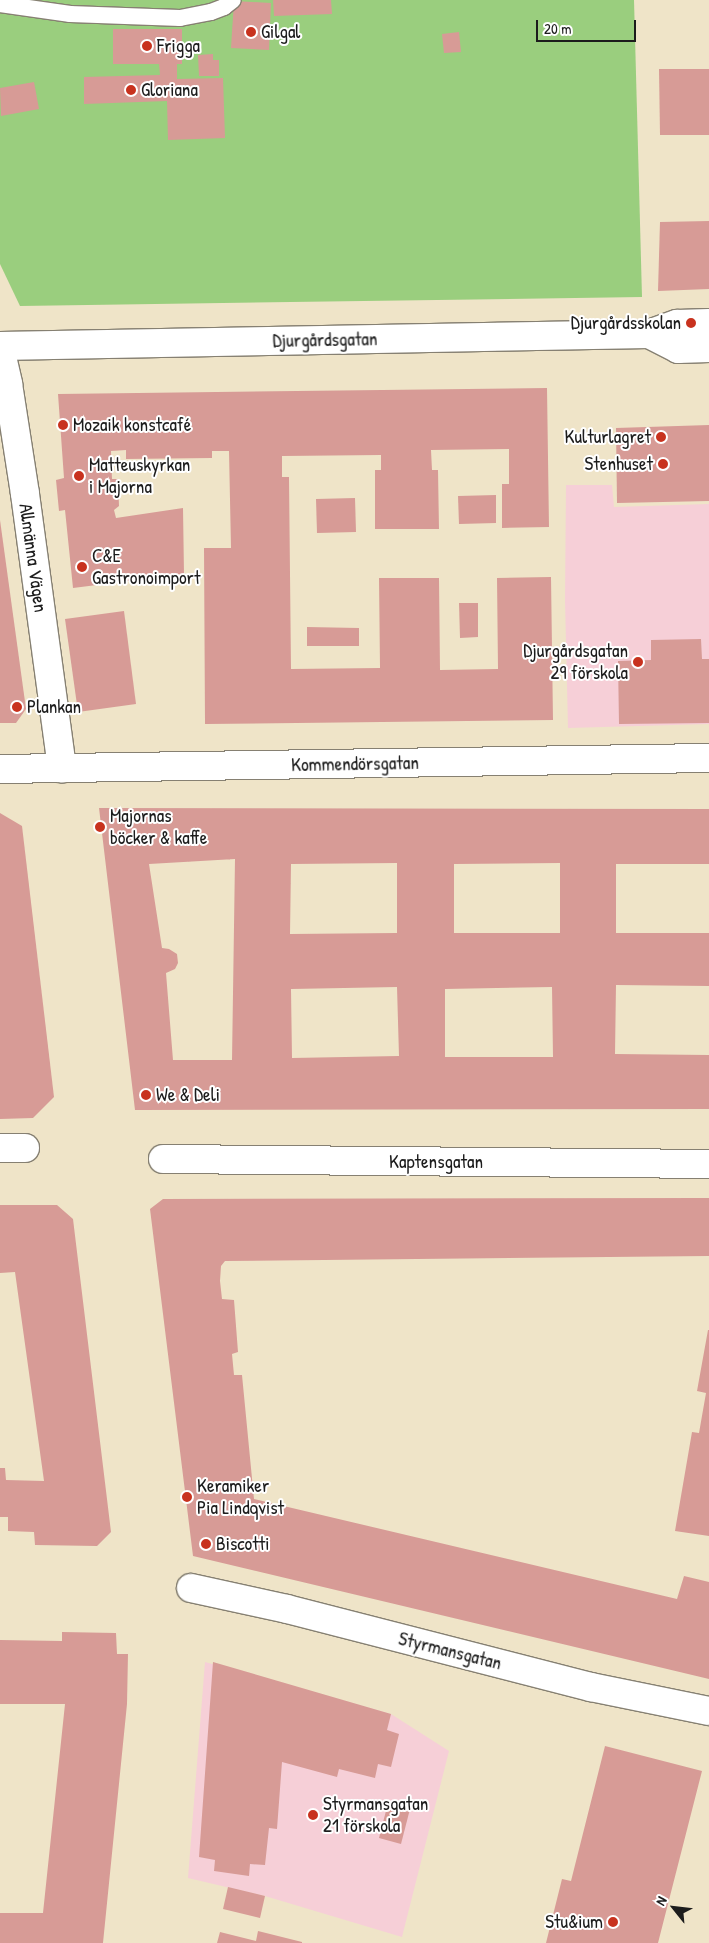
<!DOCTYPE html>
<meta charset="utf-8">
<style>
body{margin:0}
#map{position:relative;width:709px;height:1943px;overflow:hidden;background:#efe4c8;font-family:"Patrick Hand",sans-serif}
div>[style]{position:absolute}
.built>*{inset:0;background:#f6cfd7}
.green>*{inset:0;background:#9ace7e}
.building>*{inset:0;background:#d79b96}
.roads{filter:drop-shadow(1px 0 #868072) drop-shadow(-1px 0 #868072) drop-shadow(0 1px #868072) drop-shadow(0 -1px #868072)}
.service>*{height:16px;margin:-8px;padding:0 8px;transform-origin:8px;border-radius:8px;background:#fff}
.minor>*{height:28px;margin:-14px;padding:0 14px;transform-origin:14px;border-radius:14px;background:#fff}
.tertiary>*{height:28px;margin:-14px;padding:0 14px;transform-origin:14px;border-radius:14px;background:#fff}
.dots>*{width:14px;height:14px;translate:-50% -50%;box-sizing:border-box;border:2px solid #fff;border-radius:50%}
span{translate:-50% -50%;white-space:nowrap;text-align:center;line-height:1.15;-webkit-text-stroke:4px #fff;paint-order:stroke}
.poi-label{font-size:19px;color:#1c1c1c}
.left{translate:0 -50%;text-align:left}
.right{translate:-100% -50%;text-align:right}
.street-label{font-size:19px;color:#1c1c1c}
.north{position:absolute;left:649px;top:1883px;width:50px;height:50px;-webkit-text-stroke:4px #fff;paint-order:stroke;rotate:299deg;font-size:14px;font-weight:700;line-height:20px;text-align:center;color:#1c1c1c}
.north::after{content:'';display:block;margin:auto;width:18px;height:22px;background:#1c1c1c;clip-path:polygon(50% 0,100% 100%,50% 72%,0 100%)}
.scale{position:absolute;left:536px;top:20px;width:100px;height:22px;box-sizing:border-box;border:2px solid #1c1c1c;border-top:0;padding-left:6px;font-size:15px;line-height:18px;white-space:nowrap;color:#1c1c1c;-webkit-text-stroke:4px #fff;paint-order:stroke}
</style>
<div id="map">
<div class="built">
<i style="clip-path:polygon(566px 485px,612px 485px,614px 507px,709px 504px,709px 724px,568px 728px,565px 600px)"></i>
<i style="clip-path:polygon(205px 1662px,391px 1714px,449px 1751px,402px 1937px,265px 1896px,188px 1878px)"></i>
</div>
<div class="green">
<i style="clip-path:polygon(0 0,634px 0,642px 297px,20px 306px,0 264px)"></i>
</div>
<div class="building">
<i style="clip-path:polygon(273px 0,331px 0,332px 14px,274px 16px)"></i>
<i style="clip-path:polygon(234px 1px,271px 3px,269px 50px,231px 48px)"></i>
<i style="clip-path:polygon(113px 29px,182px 29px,182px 64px,177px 64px,177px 79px,223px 78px,225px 138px,168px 140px,167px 101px,84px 104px,84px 77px,160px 75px,159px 64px,113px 64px)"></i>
<i style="clip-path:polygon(459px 32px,461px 52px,444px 53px,442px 34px)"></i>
<i style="clip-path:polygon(213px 54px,213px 60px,219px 60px,219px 76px,199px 76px,198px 55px)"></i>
<i style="clip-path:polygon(659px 69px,709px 69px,709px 135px,660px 135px)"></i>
<i style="clip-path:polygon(34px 82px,39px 109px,1px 116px,0 88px)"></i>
<i style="clip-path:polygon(709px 221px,709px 289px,658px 291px,660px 222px)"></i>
<i style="clip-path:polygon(547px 388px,549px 527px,502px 528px,502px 484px,509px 484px,509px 449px,431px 450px,432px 470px,438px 470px,439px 529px,375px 529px,375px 470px,381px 470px,381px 455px,282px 456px,282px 477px,289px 477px,291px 669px,380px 668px,379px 578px,439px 578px,440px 670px,498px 669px,497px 578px,551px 577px,553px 720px,205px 724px,204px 548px,231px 548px,229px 451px,212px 451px,212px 458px,126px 459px,126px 450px,111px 451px,112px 479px,118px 479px,119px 506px,114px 510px,116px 518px,183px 508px,184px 574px,73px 588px,65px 510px,59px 511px,56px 480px,64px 478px,58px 394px)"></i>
<i style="clip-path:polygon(709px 425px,709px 501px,617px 503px,616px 428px)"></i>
<i style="clip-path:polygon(496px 495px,496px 523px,459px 524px,458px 496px)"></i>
<i style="clip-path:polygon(355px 498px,356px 532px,317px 533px,316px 499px)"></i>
<i style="clip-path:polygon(0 520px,26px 709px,16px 723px,0 723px)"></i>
<i style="clip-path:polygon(459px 603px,478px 603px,478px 637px,460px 638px)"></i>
<i style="clip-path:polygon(124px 611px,136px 704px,78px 712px,65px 619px)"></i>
<i style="clip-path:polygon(307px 627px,359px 628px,359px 646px,307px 646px)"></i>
<i style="clip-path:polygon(701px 639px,702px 659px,709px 659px,709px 723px,619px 724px,618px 661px,651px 660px,651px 640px)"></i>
<i style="clip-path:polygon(evenodd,99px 808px,709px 809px,709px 864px,616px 864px,616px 933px,709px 933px,709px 986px,616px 985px,615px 1054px,709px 1055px,709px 1109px,135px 1110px,99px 808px,235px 859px,232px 1060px,173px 1060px,166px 973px,175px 969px,178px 963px,177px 954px,169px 949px,162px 948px,149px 864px,235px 859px,99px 808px,397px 863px,397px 933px,290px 934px,291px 864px,397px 863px,99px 808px,560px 863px,560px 933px,454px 933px,454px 864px,560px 863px,99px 808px,397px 987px,399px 1056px,292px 1058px,291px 989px,397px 987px,99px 808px,552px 987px,553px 1057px,445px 1057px,445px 989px,552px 987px)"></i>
<i style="clip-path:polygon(0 813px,22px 826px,54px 1097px,33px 1118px,0 1119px)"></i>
<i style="clip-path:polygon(709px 1198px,709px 1256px,225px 1261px,221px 1266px,220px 1281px,222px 1299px,234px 1300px,238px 1352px,232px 1354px,234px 1375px,242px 1375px,254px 1499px,677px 1599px,684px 1576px,709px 1582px,709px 1679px,193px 1556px,150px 1209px,163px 1199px)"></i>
<i style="clip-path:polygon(0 1205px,57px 1205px,73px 1219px,111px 1532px,97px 1546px,35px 1545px,34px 1532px,8px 1531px,8px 1517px,0 1517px,0 1468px,5px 1468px,6px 1480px,44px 1481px,15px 1272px,0 1273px)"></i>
<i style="clip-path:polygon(708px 1330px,709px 1330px,709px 1536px,675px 1531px,692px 1432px,699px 1433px,706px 1393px,697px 1391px)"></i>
<i style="clip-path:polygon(62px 1632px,116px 1633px,117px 1654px,128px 1654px,127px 1704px,103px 1943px,0 1943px,0 1913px,43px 1913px,65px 1704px,0 1704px,0 1640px,62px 1641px)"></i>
<i style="clip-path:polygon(213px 1662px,391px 1714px,387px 1730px,399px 1734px,391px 1767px,378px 1764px,375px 1778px,339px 1769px,337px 1777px,282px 1762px,277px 1829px,269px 1828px,265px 1865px,250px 1864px,249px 1876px,214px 1871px,215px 1860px,199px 1857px)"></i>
<i style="clip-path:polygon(605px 1746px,702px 1771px,658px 1943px,546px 1943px,562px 1879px,571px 1881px)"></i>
<i style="clip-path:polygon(388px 1803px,410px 1809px,401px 1844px,379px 1838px)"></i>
<i style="clip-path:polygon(228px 1887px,265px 1896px,260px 1918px,223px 1909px)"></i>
<i style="clip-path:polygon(258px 1931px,302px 1942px,302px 1943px,217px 1943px,220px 1932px,256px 1941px)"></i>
</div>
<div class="roads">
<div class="service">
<i style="left:0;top:4px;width:71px;rotate:8.1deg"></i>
<i style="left:70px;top:14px;width:110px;rotate:2.1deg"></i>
<i style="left:180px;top:18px;width:32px;rotate:-11deg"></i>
<i style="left:211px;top:12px;width:14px;rotate:-21deg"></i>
<i style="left:224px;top:7px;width:11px;rotate:-38deg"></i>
</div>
<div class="minor">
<i style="left:0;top:348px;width:37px;rotate:77deg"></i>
<i style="left:8px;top:384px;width:111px;rotate:81.2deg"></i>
<i style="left:25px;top:494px;width:277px;rotate:82.3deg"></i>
<i style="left:0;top:769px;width:709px;rotate:-0.89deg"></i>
<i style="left:0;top:1148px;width:25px"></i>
<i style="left:163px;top:1159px;width:546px;rotate:0.52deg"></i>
<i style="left:191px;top:1588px;width:98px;rotate:12.3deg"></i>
<i style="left:287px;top:1609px;width:314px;rotate:14.4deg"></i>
<i style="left:591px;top:1687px;width:120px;rotate:11.5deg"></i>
</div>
<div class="tertiary">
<i style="left:649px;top:334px;width:33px;rotate:27deg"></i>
<i style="left:678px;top:349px;width:31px;rotate:-2deg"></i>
<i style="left:0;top:346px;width:649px;rotate:-1.06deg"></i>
<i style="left:649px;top:334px;width:30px;rotate:-20deg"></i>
<i style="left:677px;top:324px;width:32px;rotate:-2deg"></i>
</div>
</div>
<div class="dots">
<i style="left:251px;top:32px;background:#c8321e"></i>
<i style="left:147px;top:46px;background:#c8321e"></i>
<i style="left:131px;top:90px;background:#c8321e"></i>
<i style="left:691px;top:323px;background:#c8321e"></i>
<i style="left:63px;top:425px;background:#c8321e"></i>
<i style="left:661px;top:437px;background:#c8321e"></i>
<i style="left:663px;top:464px;background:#c8321e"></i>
<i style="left:79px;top:476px;background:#c8321e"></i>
<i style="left:82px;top:567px;background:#c8321e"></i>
<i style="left:638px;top:662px;background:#c8321e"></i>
<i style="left:17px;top:707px;background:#c8321e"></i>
<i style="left:100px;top:827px;background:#c8321e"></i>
<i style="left:146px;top:1095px;background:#c8321e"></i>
<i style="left:187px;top:1497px;background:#c8321e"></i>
<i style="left:206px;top:1544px;background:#c8321e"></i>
<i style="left:313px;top:1815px;background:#c8321e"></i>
<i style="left:613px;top:1922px;background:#c8321e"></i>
</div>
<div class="poi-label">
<span class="left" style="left:261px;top:32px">Gilgal</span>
<span class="left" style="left:157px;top:46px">Frigga</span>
<span class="left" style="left:141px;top:90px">Gloriana</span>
<span class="right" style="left:681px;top:323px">Djurgårdsskolan</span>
<span class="left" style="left:73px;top:425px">Mozaik konstcafé</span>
<span class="right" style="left:651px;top:437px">Kulturlagret</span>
<span class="right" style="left:653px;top:464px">Stenhuset</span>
<span class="left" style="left:89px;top:476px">Matteuskyrkan<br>i Majorna</span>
<span class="left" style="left:92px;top:567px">C&amp;E<br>Gastronoimport</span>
<span class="right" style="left:628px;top:662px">Djurgårdsgatan<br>29 förskola</span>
<span class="left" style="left:27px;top:707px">Plankan</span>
<span class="left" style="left:110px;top:827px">Majornas<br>böcker &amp; kaffe</span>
<span class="left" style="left:156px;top:1095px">We &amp; Deli</span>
<span class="left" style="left:197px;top:1497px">Keramiker<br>Pia Lindqvist</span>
<span class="left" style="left:216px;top:1544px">Biscotti</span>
<span class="left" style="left:323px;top:1815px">Styrmansgatan<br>21 förskola</span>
<span class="right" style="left:603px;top:1922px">Stu&amp;ium</span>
</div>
<div class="street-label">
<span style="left:325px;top:340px;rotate:-1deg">Djurgårdsgatan</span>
<span style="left:33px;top:558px;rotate:82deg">Allmänna Vägen</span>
<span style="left:355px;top:764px;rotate:-1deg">Kommendörsgatan</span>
<span style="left:436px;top:1162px">Kaptensgatan</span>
<span style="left:450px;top:1651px;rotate:14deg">Styrmansgatan</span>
</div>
<div class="north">N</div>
<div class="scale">20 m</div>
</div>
